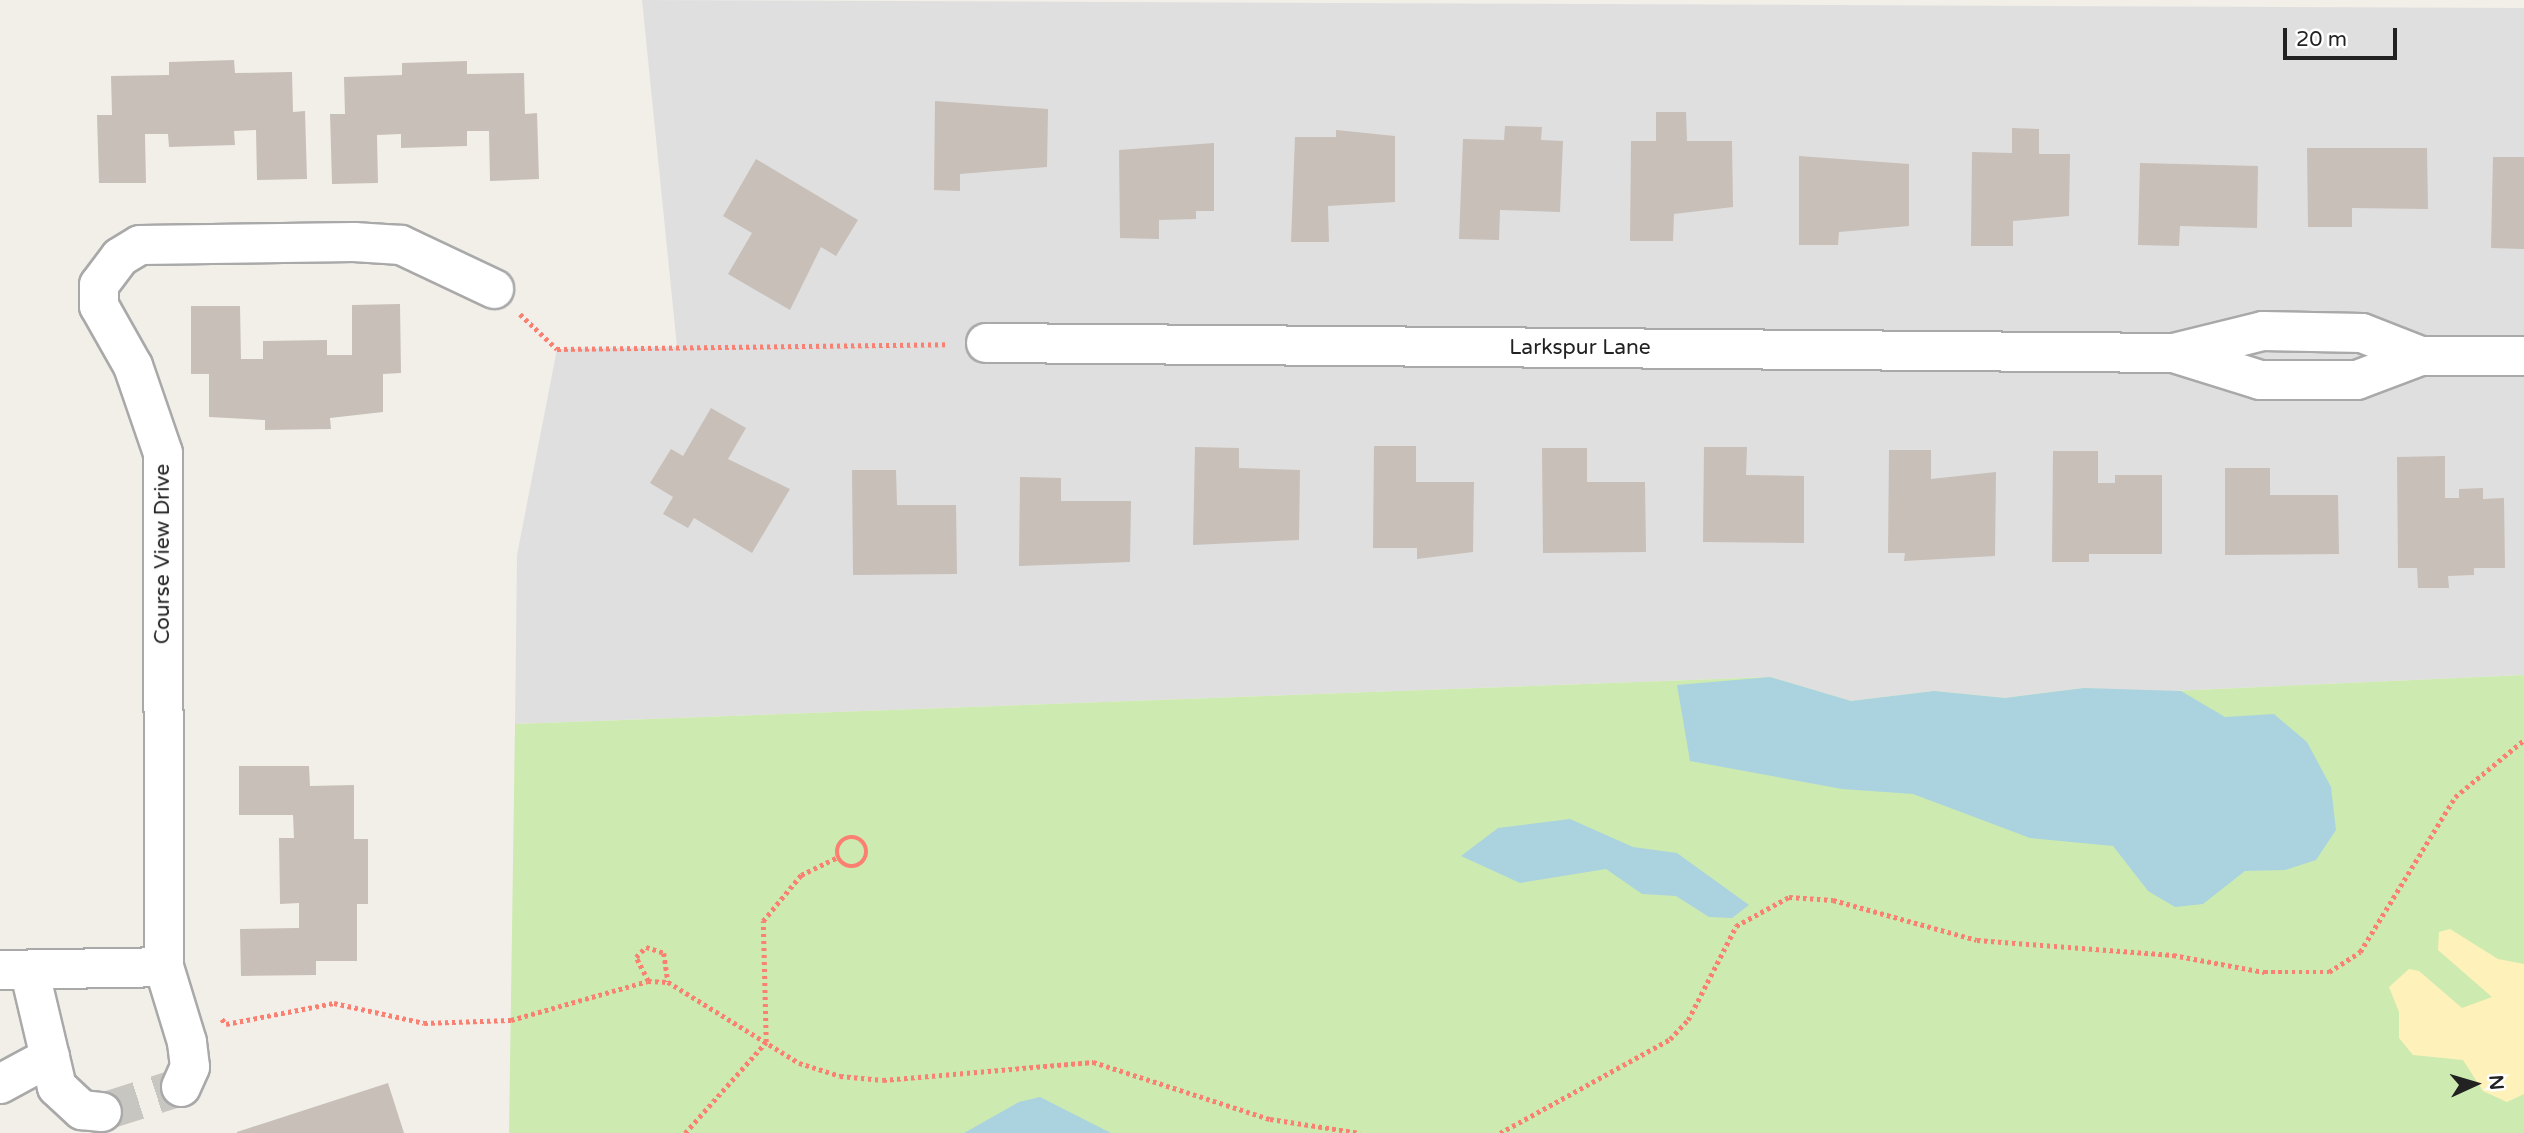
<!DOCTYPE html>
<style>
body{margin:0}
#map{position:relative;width:2524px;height:1133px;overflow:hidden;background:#f2efe9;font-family:"Varela Round",sans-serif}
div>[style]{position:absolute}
.residential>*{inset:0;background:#e0dfdf}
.grass>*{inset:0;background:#cdebb0}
.sand>*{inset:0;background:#fff1ba}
.water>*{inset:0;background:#aad3df}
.building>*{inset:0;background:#c7bfb8}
.minor-tunnel>*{height:38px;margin-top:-19px;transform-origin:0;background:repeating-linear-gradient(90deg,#c8c6c1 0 38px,transparent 0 57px)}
.path>*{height:4.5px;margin-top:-2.25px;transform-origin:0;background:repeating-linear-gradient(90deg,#fa8072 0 3.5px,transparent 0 7px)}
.path>.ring{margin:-2.25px;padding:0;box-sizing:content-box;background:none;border:4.5px solid #fa8072;border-radius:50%}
.roads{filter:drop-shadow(2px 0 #a9a9a9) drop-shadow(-2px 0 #a9a9a9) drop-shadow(0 2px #a9a9a9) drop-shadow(0 -2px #a9a9a9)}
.minor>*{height:38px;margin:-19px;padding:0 19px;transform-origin:19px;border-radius:19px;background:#fff}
span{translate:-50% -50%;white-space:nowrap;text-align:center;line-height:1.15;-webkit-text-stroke:7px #fff;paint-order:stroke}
.street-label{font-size:21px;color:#222}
.north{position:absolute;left:2440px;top:1049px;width:70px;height:70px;-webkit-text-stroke:5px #fff;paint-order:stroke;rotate:86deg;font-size:19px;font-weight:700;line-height:28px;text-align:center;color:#222}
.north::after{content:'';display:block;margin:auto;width:24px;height:32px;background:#222;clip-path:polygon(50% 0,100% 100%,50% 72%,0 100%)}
.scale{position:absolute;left:2283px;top:28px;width:114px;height:32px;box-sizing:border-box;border:4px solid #222;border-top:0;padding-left:9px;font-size:21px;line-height:24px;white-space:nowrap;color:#222;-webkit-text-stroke:5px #fff;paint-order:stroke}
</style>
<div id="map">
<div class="residential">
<i style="clip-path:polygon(642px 0,2524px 8px,2524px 675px,2151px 692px,2084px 688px,2005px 698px,1934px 691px,1851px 701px,1770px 677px,515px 724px,517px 555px,557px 349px,677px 347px)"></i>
</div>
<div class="grass">
<i style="clip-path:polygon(2524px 675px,2524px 1133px,509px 1133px,515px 724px,1770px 677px,1851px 701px,1934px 691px,2005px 698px,2084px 688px,2151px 692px)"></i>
</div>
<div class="sand">
<i style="clip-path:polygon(2450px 929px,2498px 959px,2524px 964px,2524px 1094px,2507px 1102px,2483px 1091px,2463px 1060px,2413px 1055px,2399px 1038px,2399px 1012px,2389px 987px,2409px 969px,2419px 971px,2462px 1008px,2492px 997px,2438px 950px,2439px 932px)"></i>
</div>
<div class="water">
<i style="clip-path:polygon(1770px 677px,1851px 701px,1934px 691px,2005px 698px,2084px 688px,2181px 691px,2225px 717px,2274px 714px,2307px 742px,2331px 787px,2336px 830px,2316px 860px,2285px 870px,2245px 871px,2203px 904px,2175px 907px,2148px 891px,2113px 846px,2030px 838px,1913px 794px,1842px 789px,1690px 761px,1677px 685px)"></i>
<i style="clip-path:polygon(1570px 819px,1633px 847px,1677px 853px,1749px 905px,1732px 918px,1709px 917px,1676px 896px,1642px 894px,1606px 869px,1520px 883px,1461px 856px,1498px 828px)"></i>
<i style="clip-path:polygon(1040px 1097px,1111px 1133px,964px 1133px,1019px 1102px)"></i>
</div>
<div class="building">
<i style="clip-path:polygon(234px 60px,235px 73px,292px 72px,293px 112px,305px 111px,307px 179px,257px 180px,256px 130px,234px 131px,235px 145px,169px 147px,168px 134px,145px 134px,146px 183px,99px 183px,97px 115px,112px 115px,111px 76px,169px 75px,169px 62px)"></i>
<i style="clip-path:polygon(467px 61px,467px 74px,524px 73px,525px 114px,537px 113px,539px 179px,490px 181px,489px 131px,467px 131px,467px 146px,401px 148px,401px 134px,377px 135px,378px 183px,332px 184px,330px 114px,345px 114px,344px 77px,402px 75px,402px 63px)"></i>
<i style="clip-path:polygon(935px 101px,1048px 109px,1047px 167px,960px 174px,960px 191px,934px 190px)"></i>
<i style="clip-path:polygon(1656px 112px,1686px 112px,1687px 141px,1732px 141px,1733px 207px,1674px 214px,1673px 241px,1630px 241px,1631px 141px,1656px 141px)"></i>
<i style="clip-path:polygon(1505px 126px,1542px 127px,1541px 140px,1563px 141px,1560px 212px,1500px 210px,1499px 240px,1459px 239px,1463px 139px,1504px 140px)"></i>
<i style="clip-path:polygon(2012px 128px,2039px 129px,2039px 154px,2070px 154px,2069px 216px,2013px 221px,2013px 246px,1971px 246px,1972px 152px,2012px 153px)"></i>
<i style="clip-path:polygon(1336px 130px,1395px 136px,1395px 202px,1328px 206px,1329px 242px,1291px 242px,1295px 137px,1336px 137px)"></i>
<i style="clip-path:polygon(1214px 143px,1214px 211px,1196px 211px,1196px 219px,1159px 220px,1159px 239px,1120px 238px,1119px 150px)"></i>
<i style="clip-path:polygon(2307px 148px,2427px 148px,2428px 209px,2352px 208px,2352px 227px,2308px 227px)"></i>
<i style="clip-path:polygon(1799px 156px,1909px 164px,1909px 226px,1839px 232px,1838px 245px,1799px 245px)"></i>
<i style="clip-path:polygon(2493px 157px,2524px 157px,2524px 249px,2491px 248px)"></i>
<i style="clip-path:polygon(756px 159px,858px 220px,836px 256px,821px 247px,790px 310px,728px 274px,752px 233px,723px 216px)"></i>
<i style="clip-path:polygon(2140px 163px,2258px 166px,2257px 228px,2180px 226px,2179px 246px,2138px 245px)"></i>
<i style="clip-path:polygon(400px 304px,401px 373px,383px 374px,383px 412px,330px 418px,331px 429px,265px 430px,265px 420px,209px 417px,209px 374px,191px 374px,191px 306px,240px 306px,241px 359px,263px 359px,263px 341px,327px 340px,327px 355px,352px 355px,352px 305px)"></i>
<i style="clip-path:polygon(711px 408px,746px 428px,728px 459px,790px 489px,752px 553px,694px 518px,688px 528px,663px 514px,673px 497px,650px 483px,671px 449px,683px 456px)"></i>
<i style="clip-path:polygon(1374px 446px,1416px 446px,1416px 482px,1474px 482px,1473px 552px,1417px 559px,1417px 548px,1373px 548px)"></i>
<i style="clip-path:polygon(1195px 447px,1239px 448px,1239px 468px,1300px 470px,1299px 540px,1193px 545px)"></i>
<i style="clip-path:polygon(1704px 447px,1747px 447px,1746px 475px,1804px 476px,1804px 543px,1703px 542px)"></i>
<i style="clip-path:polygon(1542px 448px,1587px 448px,1587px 482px,1645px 482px,1646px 552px,1543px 553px)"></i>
<i style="clip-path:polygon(1889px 450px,1931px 450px,1931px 479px,1996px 472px,1995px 556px,1904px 561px,1905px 553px,1888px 553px)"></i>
<i style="clip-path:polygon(2053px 451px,2098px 451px,2098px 483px,2115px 483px,2115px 475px,2162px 475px,2162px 554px,2089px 554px,2089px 562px,2052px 562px)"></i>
<i style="clip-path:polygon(2445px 456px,2445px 498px,2459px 498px,2459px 489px,2483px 488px,2483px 499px,2504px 498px,2505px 568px,2474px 568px,2474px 575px,2448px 576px,2449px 588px,2418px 588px,2417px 568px,2398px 568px,2397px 457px)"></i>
<i style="clip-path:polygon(2225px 468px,2270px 468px,2270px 495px,2338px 495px,2339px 554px,2225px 555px)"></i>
<i style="clip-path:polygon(852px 470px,896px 470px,897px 505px,956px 505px,957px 574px,853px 575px)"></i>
<i style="clip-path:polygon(1020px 477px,1061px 478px,1061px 501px,1131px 501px,1130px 562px,1019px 566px)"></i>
<i style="clip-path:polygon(239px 766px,309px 766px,310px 786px,354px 785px,354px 839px,368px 839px,368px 904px,357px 904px,357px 961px,316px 961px,316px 975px,241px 976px,240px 929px,299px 928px,299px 903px,280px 904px,279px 838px,294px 838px,293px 815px,239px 815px)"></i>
<i style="clip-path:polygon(388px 1083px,404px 1133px,237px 1133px,237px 1132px)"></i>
</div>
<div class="minor-tunnel">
<i style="left:102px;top:1112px;width:83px;rotate:-17.6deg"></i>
</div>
<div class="path">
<i style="left:520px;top:314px;width:51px;rotate:43.4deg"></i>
<i style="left:557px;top:349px;width:392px;rotate:-0.7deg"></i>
<i class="ring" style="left:837px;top:837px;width:25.5px;height:25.5px"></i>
<i style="left:648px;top:981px;width:27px;rotate:-117deg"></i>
<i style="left:636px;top:957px;width:14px;rotate:-45deg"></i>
<i style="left:646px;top:947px;width:19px;rotate:18deg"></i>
<i style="left:664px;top:953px;width:29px;rotate:82deg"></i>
<i style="left:222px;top:1019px;width:6px;rotate:51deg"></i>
<i style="left:226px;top:1024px;width:110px;rotate:-11deg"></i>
<i style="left:334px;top:1003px;width:92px;rotate:12.5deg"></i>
<i style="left:424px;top:1023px;width:87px;rotate:-2deg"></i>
<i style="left:511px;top:1020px;width:142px;rotate:-15.9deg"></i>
<i style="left:648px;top:981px;width:20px;rotate:3deg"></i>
<i style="left:668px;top:982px;width:154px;rotate:31.7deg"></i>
<i style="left:799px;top:1063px;width:43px;rotate:17.6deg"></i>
<i style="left:840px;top:1076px;width:43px;rotate:5.3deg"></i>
<i style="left:883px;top:1080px;width:211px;rotate:-4.9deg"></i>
<i style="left:1093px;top:1062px;width:186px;rotate:17.9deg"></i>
<i style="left:1270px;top:1119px;width:91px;rotate:8.8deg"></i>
<i style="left:685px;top:1133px;width:122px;rotate:-48.3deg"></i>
<i style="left:766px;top:1042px;width:121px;rotate:-91.4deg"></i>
<i style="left:763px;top:921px;width:60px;rotate:-50.4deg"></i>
<i style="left:801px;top:875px;width:41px;rotate:-25.9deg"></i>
<i style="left:1500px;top:1133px;width:194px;rotate:-28.9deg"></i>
<i style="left:1670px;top:1039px;width:26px;rotate:-47deg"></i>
<i style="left:1688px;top:1020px;width:106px;rotate:-62.9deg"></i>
<i style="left:1736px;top:926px;width:60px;rotate:-28.7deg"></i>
<i style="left:1789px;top:897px;width:44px;rotate:3.9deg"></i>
<i style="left:1833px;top:900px;width:149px;rotate:15.5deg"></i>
<i style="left:1977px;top:940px;width:197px;rotate:4.4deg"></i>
<i style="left:2173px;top:955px;width:93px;rotate:10.6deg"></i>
<i style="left:2264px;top:972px;width:65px"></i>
<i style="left:2329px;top:972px;width:37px;rotate:-33deg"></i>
<i style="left:2360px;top:952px;width:182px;rotate:-58.5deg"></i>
<i style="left:2455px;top:797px;width:89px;rotate:-39.6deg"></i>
</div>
<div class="roads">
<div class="minor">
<i style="left:986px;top:343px;width:1188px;rotate:0.48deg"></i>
<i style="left:2174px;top:353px;width:92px;rotate:-13.9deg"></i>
<i style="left:2263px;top:331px;width:99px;rotate:1.2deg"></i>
<i style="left:2362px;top:333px;width:63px;rotate:21.3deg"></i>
<i style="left:2421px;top:356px;width:103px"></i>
<i style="left:2174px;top:353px;width:90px;rotate:17.4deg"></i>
<i style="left:2260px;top:380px;width:97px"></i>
<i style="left:2357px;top:380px;width:68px;rotate:-20.6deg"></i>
<i style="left:0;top:970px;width:164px;rotate:-1deg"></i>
<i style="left:30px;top:973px;width:117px;rotate:76.7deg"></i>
<i style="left:57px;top:1087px;width:34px;rotate:43deg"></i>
<i style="left:82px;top:1110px;width:20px;rotate:6deg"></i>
<i style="left:0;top:1084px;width:57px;rotate:-28.4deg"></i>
<i style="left:181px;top:1087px;width:22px;rotate:-66deg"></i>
<i style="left:190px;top:1067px;width:25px;rotate:-97deg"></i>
<i style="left:187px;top:1042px;width:78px;rotate:-107deg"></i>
<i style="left:164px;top:967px;width:514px;rotate:-90.11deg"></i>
<i style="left:163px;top:453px;width:92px;rotate:-109deg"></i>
<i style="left:133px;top:366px;width:69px;rotate:-119.5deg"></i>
<i style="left:99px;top:306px;width:21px;rotate:-90deg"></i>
<i style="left:99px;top:285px;width:35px;rotate:-53deg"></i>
<i style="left:120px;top:257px;width:23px;rotate:-31deg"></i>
<i style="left:140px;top:245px;width:214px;rotate:-0.8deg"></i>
<i style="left:354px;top:242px;width:47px;rotate:3.7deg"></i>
<i style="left:401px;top:245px;width:103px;rotate:25.3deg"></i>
</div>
</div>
<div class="street-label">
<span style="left:1580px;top:348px">Larkspur Lane</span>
<span style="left:163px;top:554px;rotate:-90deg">Course View Drive</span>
</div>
<div class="north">N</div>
<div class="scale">20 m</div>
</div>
